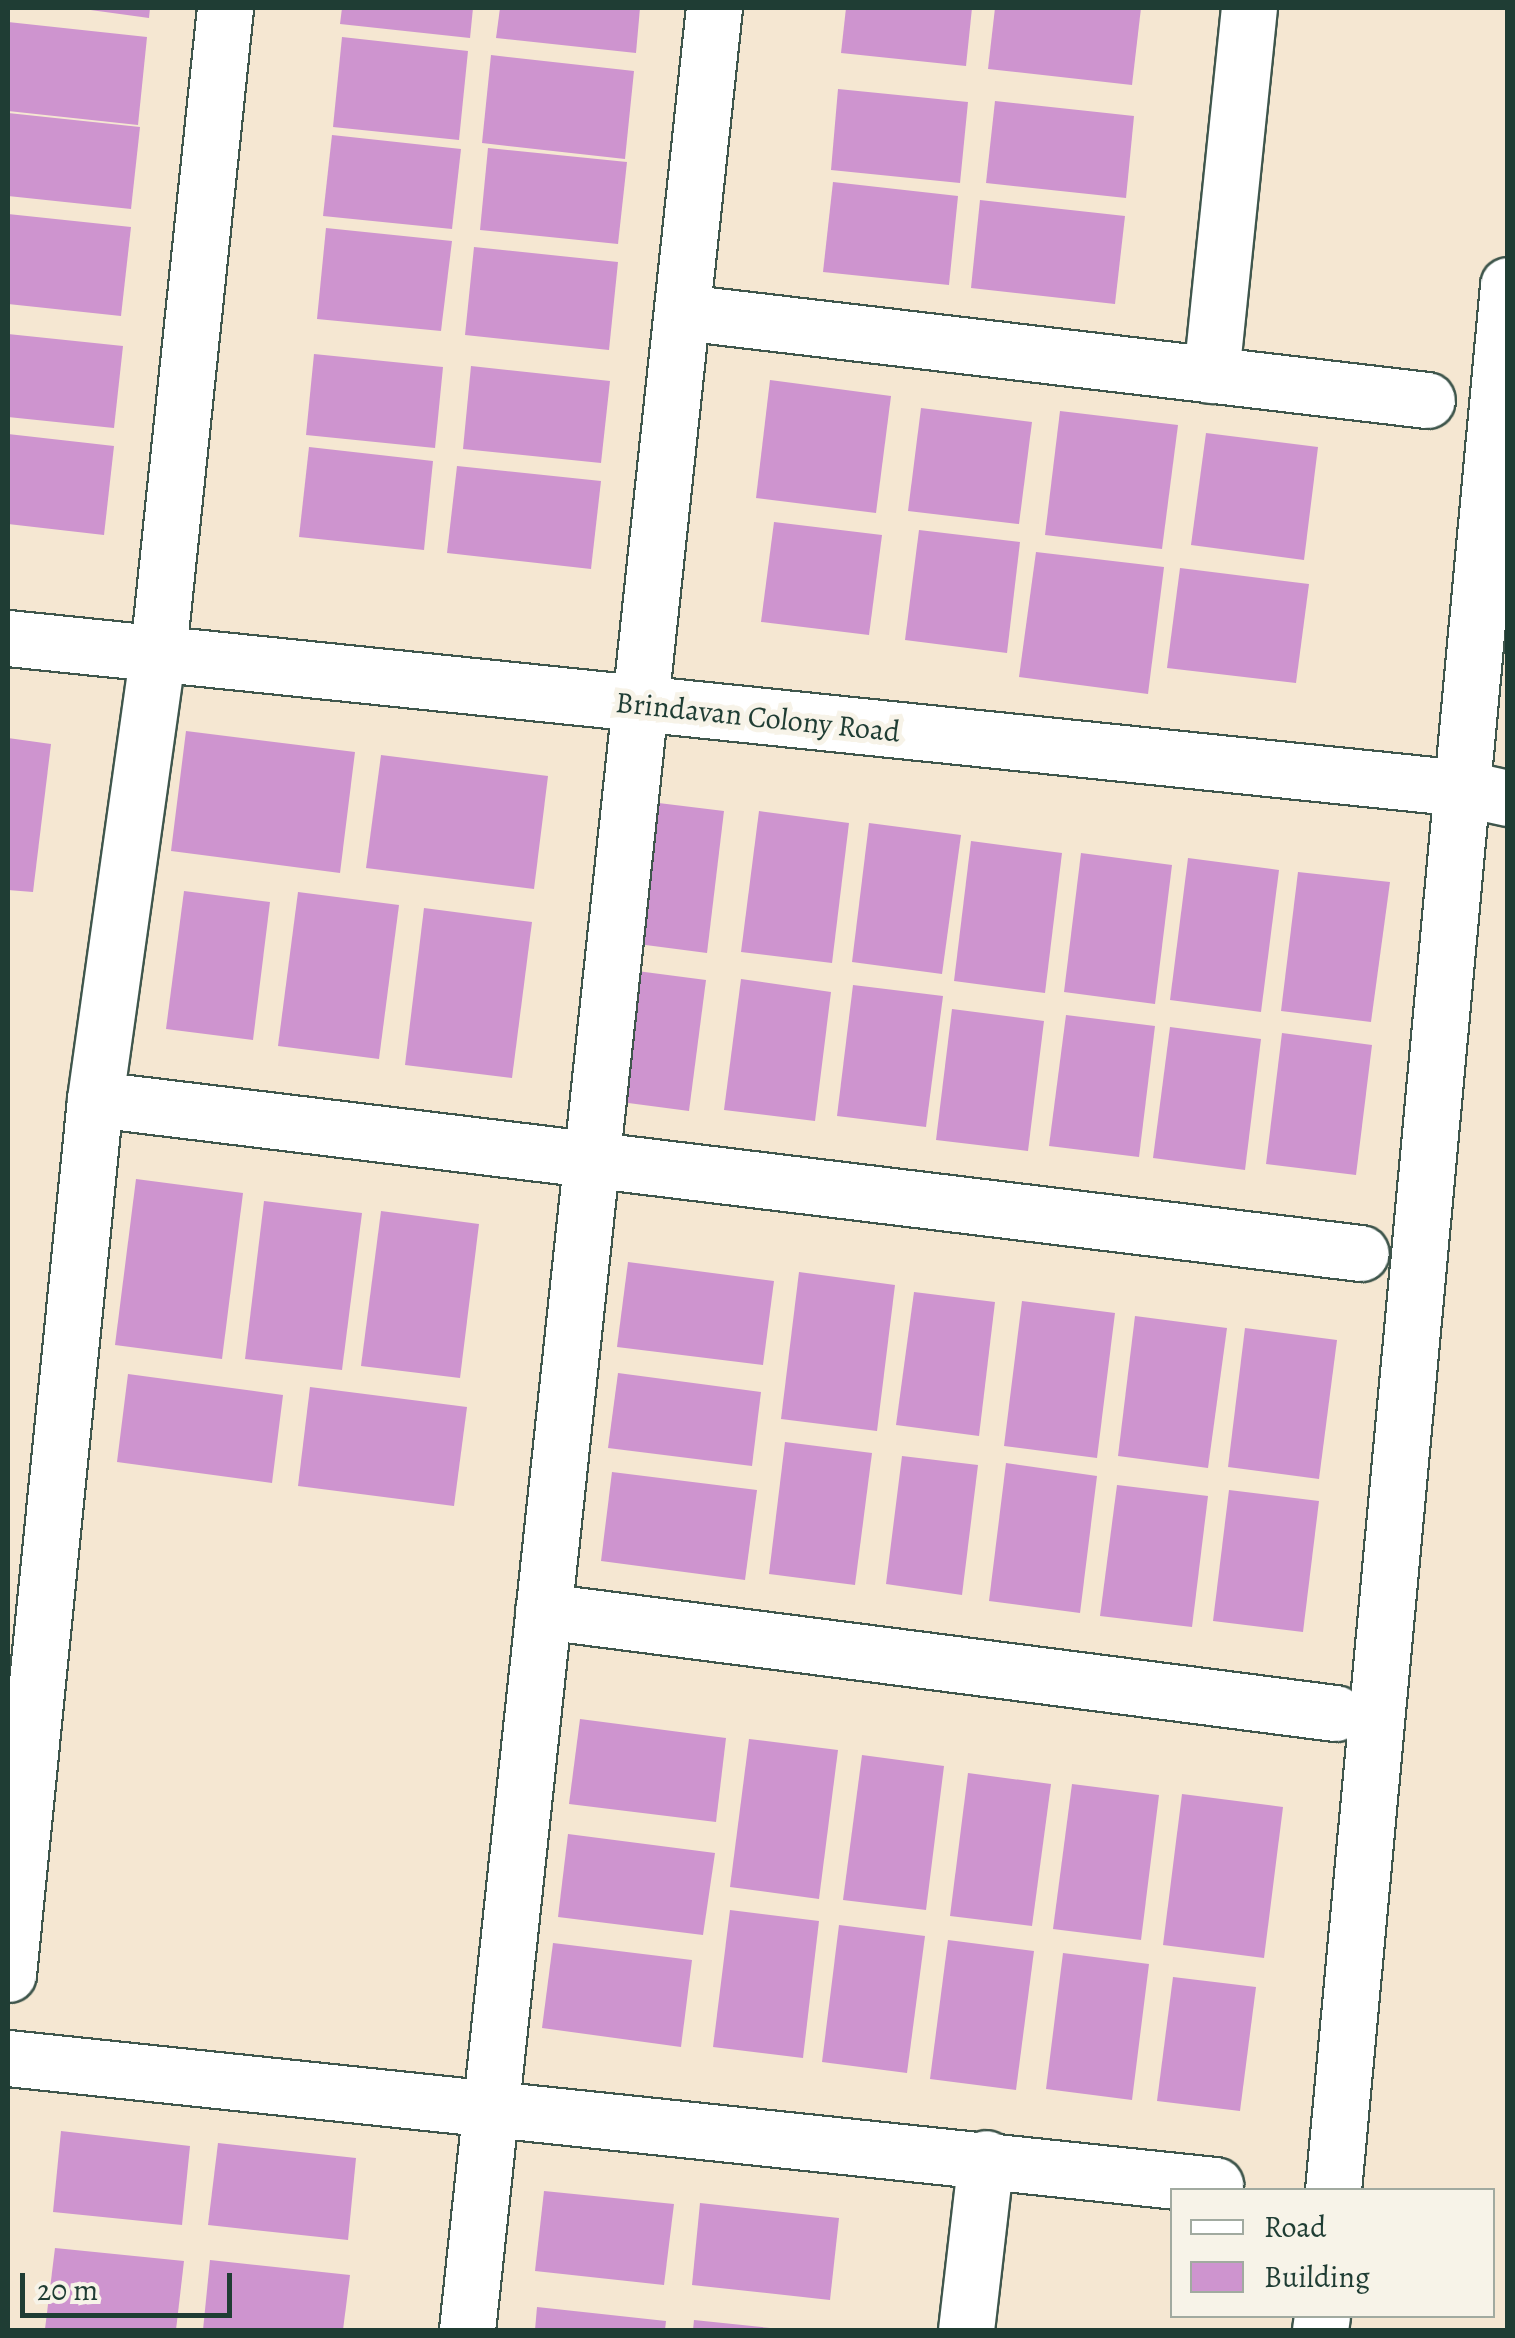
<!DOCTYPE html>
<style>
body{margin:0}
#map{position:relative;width:1515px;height:2338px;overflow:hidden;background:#f5e7d2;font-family:Alegreya,serif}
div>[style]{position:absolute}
.building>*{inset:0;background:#ce94cf}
.roads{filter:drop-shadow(2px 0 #3f564c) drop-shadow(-2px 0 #3f564c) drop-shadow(0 2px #3f564c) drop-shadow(0 -2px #3f564c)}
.street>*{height:55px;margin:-27.5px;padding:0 27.5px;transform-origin:27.5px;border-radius:27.5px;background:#fff}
span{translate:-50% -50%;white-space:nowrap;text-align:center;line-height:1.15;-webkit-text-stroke:10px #f7f3e8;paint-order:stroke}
.street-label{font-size:30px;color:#1f3d34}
.frame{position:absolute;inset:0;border:10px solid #1f3d34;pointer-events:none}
.legend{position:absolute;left:1170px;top:2188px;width:325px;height:130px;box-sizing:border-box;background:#f7f3e8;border:2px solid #a1aaa0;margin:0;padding:12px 18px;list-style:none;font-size:30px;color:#1f3d34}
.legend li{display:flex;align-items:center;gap:20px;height:50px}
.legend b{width:50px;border:2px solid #a1aaa0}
.scale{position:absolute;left:20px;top:2273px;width:212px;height:45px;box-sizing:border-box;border:5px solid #1f3d34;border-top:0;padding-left:12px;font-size:30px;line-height:35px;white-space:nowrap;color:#1f3d34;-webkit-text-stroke:8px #f7f3e8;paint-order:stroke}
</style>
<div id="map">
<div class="building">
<i style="clip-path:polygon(76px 8px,150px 8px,149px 18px)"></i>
<i style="clip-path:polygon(342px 8px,473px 8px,470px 38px,340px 24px)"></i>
<i style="clip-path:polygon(500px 8px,640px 8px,636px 53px,496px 38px)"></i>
<i style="clip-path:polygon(846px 8px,972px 8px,966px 66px,841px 53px)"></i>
<i style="clip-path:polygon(995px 8px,1141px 8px,1132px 85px,988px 69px)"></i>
<i style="clip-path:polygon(8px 22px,147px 37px,138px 125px,8px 111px)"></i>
<i style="clip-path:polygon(342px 37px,468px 51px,459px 140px,333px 127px)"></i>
<i style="clip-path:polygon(491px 55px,634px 71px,625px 159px,482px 143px)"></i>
<i style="clip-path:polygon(838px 89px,968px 102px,960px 183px,831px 170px)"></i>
<i style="clip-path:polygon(995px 101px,1134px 116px,1126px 198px,986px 183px)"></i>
<i style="clip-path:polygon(8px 113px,140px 127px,131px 209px,8px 196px)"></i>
<i style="clip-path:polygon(332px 135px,461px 149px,452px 229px,323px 216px)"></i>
<i style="clip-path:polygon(488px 148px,627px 162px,618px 244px,480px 230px)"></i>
<i style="clip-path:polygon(833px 182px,958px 196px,949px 285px,823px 272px)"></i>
<i style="clip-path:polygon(980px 200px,1125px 216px,1115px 304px,971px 288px)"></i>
<i style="clip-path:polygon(8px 214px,131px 227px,121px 316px,8px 304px)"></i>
<i style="clip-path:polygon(326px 228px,452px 241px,441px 331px,317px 319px)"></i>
<i style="clip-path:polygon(474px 247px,618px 262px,609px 350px,465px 335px)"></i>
<i style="clip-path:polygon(8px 334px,123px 346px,114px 428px,8px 417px)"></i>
<i style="clip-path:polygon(314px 354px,443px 367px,435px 448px,306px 435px)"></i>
<i style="clip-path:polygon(471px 366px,610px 381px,601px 463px,463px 449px)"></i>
<i style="clip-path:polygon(770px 380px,891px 396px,876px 513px,756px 498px)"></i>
<i style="clip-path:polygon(921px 408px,1032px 422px,1019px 524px,908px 511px)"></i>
<i style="clip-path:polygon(1060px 411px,1178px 425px,1162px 549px,1045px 535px)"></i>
<i style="clip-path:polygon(1206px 433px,1318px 447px,1304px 560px,1191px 545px)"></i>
<i style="clip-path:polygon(8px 434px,114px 446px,104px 535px,8px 524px)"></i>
<i style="clip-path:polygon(309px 447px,433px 461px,424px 550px,299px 537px)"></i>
<i style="clip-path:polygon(457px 466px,601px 481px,591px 569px,447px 553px)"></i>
<i style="clip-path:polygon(774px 522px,882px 535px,869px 635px,761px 622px)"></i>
<i style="clip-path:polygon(919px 530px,1020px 542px,1007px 653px,905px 640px)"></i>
<i style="clip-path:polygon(1036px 552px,1164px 567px,1148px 694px,1019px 677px)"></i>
<i style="clip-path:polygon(1180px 568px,1309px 584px,1296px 683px,1167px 668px)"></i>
<i style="clip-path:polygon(186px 731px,355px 752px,340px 873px,171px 851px)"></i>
<i style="clip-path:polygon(8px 738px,51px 744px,33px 892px,8px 890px)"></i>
<i style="clip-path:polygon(381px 755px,548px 776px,534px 889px,366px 868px)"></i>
<i style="clip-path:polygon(634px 800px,724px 811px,707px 953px,615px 941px)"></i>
<i style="clip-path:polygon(759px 811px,849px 823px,832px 963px,741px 952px)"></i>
<i style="clip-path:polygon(869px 823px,961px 835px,942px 974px,852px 962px)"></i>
<i style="clip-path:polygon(971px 841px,1062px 853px,1045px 993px,954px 981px)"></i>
<i style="clip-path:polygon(1081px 853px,1172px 865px,1155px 1004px,1064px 992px)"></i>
<i style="clip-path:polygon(1188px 858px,1279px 870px,1261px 1012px,1170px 1000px)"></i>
<i style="clip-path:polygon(1298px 872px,1390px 882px,1371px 1022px,1281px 1011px)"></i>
<i style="clip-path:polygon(184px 891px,270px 902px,253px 1040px,166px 1029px)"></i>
<i style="clip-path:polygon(298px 892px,399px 905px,379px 1059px,278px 1046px)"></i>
<i style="clip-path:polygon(424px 908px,532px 922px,512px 1078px,405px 1065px)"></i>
<i style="clip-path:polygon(614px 968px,706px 980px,689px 1111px,598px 1099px)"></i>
<i style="clip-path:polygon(741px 979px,831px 992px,815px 1121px,724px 1110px)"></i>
<i style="clip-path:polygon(853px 985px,943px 996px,926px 1127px,837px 1116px)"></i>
<i style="clip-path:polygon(952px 1009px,1044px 1021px,1028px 1151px,936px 1140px)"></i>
<i style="clip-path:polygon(1066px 1015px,1155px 1026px,1139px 1157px,1049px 1146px)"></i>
<i style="clip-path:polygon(1170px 1027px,1261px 1039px,1245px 1170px,1153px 1158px)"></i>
<i style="clip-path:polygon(1282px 1033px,1372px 1045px,1356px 1175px,1266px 1164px)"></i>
<i style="clip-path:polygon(136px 1179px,243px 1193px,222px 1359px,115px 1345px)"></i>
<i style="clip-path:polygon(264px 1201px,362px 1213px,342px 1370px,245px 1359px)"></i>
<i style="clip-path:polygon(381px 1211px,479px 1224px,460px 1378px,361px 1366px)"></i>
<i style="clip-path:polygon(628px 1262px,774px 1281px,763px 1365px,617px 1347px)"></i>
<i style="clip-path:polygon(799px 1272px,895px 1285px,877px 1431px,781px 1419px)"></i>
<i style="clip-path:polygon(914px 1292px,995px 1302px,979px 1436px,896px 1425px)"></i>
<i style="clip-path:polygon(1022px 1301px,1115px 1313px,1097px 1458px,1004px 1446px)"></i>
<i style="clip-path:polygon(1135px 1316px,1227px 1328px,1208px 1468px,1118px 1456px)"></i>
<i style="clip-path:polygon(1245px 1328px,1337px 1340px,1319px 1479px,1228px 1467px)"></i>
<i style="clip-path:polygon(618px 1373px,761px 1392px,752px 1466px,608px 1448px)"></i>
<i style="clip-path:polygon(128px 1374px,283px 1395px,272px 1483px,117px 1462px)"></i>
<i style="clip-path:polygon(310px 1387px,467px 1407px,454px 1506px,298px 1486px)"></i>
<i style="clip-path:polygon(785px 1442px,872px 1453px,855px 1585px,769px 1574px)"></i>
<i style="clip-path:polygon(902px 1456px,978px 1465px,962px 1595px,886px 1584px)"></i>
<i style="clip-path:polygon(1006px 1463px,1097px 1476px,1080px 1613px,989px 1601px)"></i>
<i style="clip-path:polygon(612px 1472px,757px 1490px,745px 1580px,601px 1561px)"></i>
<i style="clip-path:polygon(1117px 1485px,1208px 1496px,1192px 1627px,1100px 1616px)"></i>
<i style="clip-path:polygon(1229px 1490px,1319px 1501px,1303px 1632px,1213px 1621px)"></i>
<i style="clip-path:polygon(580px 1719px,726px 1738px,716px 1822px,569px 1804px)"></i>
<i style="clip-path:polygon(749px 1739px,838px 1750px,819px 1899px,730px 1887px)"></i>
<i style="clip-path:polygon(862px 1755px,944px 1766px,926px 1910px,843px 1900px)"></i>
<i style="clip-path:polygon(968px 1773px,1051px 1784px,1032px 1926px,950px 1916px)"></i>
<i style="clip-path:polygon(1072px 1784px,1159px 1795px,1141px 1940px,1053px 1929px)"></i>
<i style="clip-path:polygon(1182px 1794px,1283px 1807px,1264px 1958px,1163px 1945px)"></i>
<i style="clip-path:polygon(568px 1834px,715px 1853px,703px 1935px,558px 1917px)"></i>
<i style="clip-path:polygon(730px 1910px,819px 1921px,803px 2058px,713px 2047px)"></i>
<i style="clip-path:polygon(839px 1925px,925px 1936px,907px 2073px,822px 2062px)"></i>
<i style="clip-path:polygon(948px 1940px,1034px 1951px,1016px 2090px,930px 2079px)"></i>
<i style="clip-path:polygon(553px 1943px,692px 1960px,681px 2047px,542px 2028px)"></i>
<i style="clip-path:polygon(1063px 1953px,1149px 1964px,1132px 2100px,1046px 2089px)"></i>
<i style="clip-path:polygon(1173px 1977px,1256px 1987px,1240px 2111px,1157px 2101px)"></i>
<i style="clip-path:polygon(61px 2131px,190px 2146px,182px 2225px,53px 2212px)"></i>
<i style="clip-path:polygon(218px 2143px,356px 2158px,348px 2240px,208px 2225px)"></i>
<i style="clip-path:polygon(544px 2191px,674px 2204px,664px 2285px,535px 2271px)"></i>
<i style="clip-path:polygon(700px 2203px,839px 2218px,830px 2300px,692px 2285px)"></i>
<i style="clip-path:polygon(55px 2248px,184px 2261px,176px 2330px,45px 2329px)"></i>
<i style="clip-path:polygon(210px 2260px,350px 2275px,343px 2330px,203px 2330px)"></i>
<i style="clip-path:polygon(537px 2307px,666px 2321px,665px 2330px,535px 2330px)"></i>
<i style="clip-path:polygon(694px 2320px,770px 2328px,770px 2330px,693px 2330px)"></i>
</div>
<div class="roads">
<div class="street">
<i style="left:682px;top:312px;width:750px;rotate:6.74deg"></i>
<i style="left:1211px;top:375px;width:369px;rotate:-84.1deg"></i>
<i style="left:8px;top:638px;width:1462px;rotate:5.89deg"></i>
<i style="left:1462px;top:788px;width:47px;rotate:12.3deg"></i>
<i style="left:95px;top:1099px;width:1275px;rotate:6.94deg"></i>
<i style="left:543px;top:1611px;width:799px;rotate:7.34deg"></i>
<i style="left:8px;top:1974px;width:879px;rotate:-84.32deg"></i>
<i style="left:95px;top:1099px;width:451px;rotate:-82deg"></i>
<i style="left:158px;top:652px;width:647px;rotate:-84.06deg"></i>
<i style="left:8px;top:2058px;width:1214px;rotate:6.01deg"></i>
<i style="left:1333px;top:2190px;width:1913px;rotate:-84.75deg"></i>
<i style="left:467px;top:2330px;width:2335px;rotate:-83.93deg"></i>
<i style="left:966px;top:2330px;width:173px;rotate:-83.4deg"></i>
<i style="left:1320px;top:2330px;width:14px;rotate:-82deg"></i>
</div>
</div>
<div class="street-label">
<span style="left:758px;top:717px;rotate:6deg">Brindavan Colony Road</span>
</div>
<div class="frame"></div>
<ul class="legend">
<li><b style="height:12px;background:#fff"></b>Road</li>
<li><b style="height:28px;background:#ce94cf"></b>Building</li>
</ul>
<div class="scale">20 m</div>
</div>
